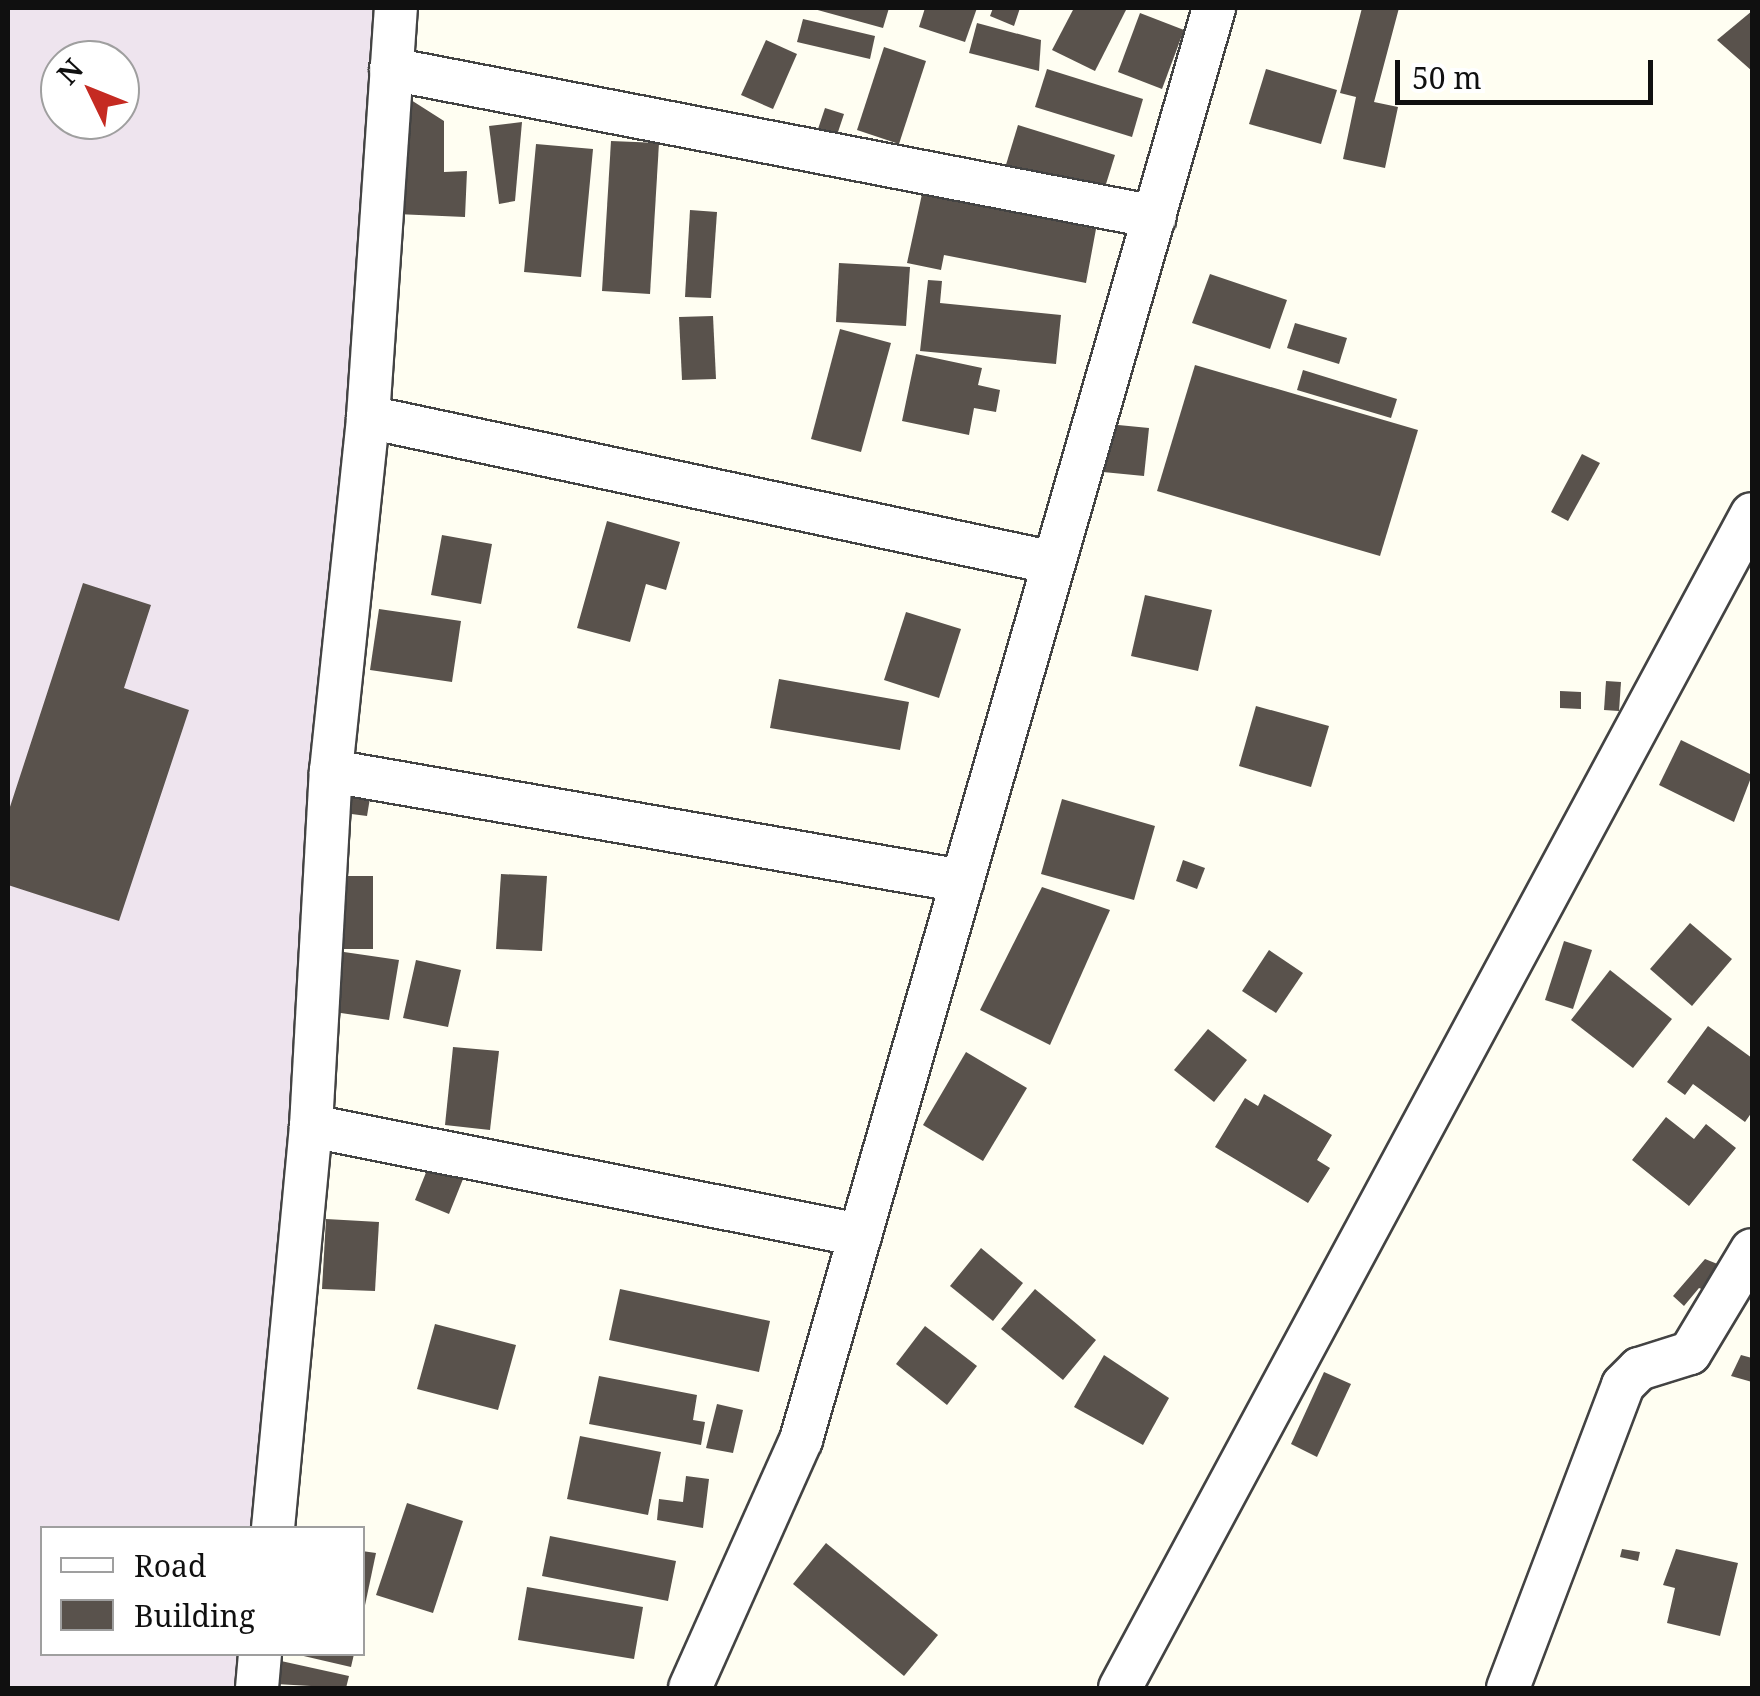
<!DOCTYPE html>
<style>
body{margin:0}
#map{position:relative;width:1760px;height:1696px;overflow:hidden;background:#fffef2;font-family:"Noto Serif",serif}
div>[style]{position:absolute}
.industrial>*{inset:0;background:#eee4ee}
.building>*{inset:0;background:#59524c}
.roads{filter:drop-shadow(2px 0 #434343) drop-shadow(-2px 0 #434343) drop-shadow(0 2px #434343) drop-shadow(0 -2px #434343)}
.minor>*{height:42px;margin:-21px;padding:0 21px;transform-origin:21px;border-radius:21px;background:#fff}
span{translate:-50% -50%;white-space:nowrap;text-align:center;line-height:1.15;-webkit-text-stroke:10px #fff;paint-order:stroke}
.frame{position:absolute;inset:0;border:10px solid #101010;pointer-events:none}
.legend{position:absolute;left:40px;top:1526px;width:325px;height:130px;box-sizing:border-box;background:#fff;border:2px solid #9f9f9f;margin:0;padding:12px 18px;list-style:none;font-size:30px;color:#101010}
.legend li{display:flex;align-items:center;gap:20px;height:50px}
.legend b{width:50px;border:2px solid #9f9f9f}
.north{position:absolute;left:40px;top:40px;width:100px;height:100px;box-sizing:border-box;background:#fff;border:2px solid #9f9f9f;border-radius:50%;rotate:313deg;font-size:28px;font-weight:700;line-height:40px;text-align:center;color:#101010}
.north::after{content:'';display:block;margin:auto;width:35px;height:45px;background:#c52a22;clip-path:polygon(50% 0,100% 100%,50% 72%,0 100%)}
.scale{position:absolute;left:1395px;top:60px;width:258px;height:45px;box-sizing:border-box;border:5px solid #101010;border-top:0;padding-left:12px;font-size:30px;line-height:35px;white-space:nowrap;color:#101010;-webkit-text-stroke:8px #fff;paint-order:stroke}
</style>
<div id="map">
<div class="industrial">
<i style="clip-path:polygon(evenodd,8px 8px,374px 8px,271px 1528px,42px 1528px,42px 1654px,262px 1654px,260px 1688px,8px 1688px,8px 8px,60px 60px,120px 60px,120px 120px,60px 120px,60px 60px)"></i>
</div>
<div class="building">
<i style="clip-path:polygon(925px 8px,977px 8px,965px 42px,919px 27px)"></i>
<i style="clip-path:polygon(993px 8px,1020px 8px,1014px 26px,990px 16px)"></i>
<i style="clip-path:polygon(1074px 8px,1127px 8px,1095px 71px,1052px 50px)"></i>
<i style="clip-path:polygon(1362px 8px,1399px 8px,1374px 102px,1398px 107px,1385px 168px,1343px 159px,1356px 97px,1340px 93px)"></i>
<i style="clip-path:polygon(814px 9px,814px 8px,889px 8px,883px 28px)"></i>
<i style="clip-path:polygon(1752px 11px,1752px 71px,1717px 40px)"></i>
<i style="clip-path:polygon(1140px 13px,1184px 30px,1162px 89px,1118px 72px)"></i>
<i style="clip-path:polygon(803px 19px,875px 36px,870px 59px,797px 42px)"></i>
<i style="clip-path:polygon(977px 23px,1041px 40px,1039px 71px,969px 53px)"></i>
<i style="clip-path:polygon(766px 40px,797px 54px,773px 109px,741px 95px)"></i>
<i style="clip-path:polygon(884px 47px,926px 61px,899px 144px,857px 130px)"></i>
<i style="clip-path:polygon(1047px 69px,1143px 99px,1132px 137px,1035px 107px)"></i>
<i style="clip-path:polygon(1266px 69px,1337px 90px,1321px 144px,1249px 124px)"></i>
<i style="clip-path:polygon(411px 100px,444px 121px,444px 172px,467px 171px,465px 217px,396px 214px)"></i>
<i style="clip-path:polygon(825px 108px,844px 114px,835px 141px,816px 135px)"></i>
<i style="clip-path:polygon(522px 122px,515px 201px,499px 204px,489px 126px)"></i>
<i style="clip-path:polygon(1018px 125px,1115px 155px,1102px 197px,1005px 168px)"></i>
<i style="clip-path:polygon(611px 141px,659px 143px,650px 294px,602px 291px)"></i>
<i style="clip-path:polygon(536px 144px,593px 149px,581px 277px,524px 272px)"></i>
<i style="clip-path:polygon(922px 194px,1096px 229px,1086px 283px,944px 255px,941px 270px,907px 263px)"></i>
<i style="clip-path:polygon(690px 210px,717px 212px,711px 298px,685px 297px)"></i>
<i style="clip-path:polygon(839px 263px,910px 267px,906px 326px,836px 322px)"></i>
<i style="clip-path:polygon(1210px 274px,1287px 300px,1270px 349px,1192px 323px)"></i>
<i style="clip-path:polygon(928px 280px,942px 281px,940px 303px,1061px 315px,1056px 364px,920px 351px)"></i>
<i style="clip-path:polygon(713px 316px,716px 379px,682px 380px,679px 317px)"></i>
<i style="clip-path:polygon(1295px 323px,1347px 338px,1339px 364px,1287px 348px)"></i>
<i style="clip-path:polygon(840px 329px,891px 343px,861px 452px,811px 439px)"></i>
<i style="clip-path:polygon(916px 354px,982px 368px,978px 385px,1000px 390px,996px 412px,974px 408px,969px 435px,902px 421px)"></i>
<i style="clip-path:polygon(1195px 365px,1418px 430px,1380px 556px,1157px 491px)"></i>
<i style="clip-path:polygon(1303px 370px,1397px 399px,1391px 418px,1297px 390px)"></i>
<i style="clip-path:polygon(1108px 424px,1149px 428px,1144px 476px,1103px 472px)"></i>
<i style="clip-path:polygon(1582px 454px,1600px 463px,1568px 521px,1551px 512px)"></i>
<i style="clip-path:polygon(607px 521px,680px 542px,666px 590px,646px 584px,630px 642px,577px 628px)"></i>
<i style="clip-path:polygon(442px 535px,492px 544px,481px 604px,431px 595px)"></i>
<i style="clip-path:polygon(83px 583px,151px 605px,124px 688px,189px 710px,119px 921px,8px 885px,8px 813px)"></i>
<i style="clip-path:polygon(1145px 595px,1212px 610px,1198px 671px,1131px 656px)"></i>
<i style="clip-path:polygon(379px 609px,461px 621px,452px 682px,370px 670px)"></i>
<i style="clip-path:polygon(906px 612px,961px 629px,939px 698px,884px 680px)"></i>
<i style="clip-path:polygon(779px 679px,909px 702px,900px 750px,770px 728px)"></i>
<i style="clip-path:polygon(1606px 681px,1621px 682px,1619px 711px,1604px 710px)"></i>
<i style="clip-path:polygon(1560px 691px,1581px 692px,1581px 709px,1560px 708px)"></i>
<i style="clip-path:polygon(1256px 706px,1329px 726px,1311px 787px,1239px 766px)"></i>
<i style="clip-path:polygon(1681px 740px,1752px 775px,1734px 822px,1659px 785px)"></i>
<i style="clip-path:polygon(339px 787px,371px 792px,367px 816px,336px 812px)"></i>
<i style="clip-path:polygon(1062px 799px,1155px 826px,1134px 900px,1041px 874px)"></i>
<i style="clip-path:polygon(1183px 860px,1205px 868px,1197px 889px,1176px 881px)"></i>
<i style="clip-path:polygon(501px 874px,547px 876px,542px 951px,496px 949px)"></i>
<i style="clip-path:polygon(342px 876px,373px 876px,373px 949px,342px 949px)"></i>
<i style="clip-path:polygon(1042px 887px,1110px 910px,1050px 1045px,980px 1010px)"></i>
<i style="clip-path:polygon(1690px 923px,1732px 959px,1692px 1006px,1650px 969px)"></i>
<i style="clip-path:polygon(1564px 941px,1592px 950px,1573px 1009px,1545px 1000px)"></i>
<i style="clip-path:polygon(1269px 950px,1303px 973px,1276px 1013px,1242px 991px)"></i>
<i style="clip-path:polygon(344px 952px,399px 960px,389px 1020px,334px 1012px)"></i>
<i style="clip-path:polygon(416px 960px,461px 970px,448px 1027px,403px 1018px)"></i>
<i style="clip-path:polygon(1610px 970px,1672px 1019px,1633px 1068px,1571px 1020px)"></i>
<i style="clip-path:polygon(1708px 1026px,1752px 1058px,1752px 1112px,1745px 1122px,1693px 1084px,1685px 1095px,1667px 1082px)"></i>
<i style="clip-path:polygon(1208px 1029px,1247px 1060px,1214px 1102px,1174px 1070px)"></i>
<i style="clip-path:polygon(453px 1047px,499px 1051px,490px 1130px,445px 1125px)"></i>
<i style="clip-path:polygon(966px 1052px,1027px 1088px,983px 1161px,923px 1125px)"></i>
<i style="clip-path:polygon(1264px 1094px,1332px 1135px,1317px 1160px,1330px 1168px,1308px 1203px,1215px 1147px,1245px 1098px,1258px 1106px)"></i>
<i style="clip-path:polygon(1666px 1117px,1694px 1139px,1706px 1124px,1736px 1148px,1689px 1206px,1632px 1160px)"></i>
<i style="clip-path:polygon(431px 1160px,465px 1174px,449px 1214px,415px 1200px)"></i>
<i style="clip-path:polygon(326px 1219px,379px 1222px,375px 1291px,322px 1289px)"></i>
<i style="clip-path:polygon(981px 1248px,1023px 1283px,993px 1321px,950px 1286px)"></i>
<i style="clip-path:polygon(1705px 1259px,1725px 1267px,1714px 1294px,1699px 1288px,1684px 1306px,1673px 1296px)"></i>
<i style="clip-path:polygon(620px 1289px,770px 1321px,759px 1372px,609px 1340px)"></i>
<i style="clip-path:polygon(1035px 1289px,1096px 1340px,1063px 1380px,1001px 1329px)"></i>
<i style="clip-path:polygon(435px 1324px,516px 1345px,498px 1410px,417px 1389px)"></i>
<i style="clip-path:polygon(925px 1326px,977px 1366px,947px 1405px,896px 1364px)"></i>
<i style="clip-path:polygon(1104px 1355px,1169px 1398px,1143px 1445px,1074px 1407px)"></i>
<i style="clip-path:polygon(1741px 1355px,1752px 1358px,1752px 1382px,1731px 1376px)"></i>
<i style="clip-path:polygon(1324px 1372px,1351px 1384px,1317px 1457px,1291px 1444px)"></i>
<i style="clip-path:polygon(599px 1376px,697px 1395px,693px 1420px,705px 1422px,701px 1445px,589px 1424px)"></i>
<i style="clip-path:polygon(717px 1404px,743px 1410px,733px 1453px,706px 1448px)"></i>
<i style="clip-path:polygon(580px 1436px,661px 1452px,648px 1515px,567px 1499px)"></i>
<i style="clip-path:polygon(686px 1476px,709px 1479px,703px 1528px,657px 1520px,659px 1499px,683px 1502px)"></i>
<i style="clip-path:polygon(407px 1503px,463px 1521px,433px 1613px,376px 1595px)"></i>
<i style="clip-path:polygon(550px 1536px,676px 1561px,668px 1601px,542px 1576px)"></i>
<i style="clip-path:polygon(826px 1543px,938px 1635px,904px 1676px,793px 1584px)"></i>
<i style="clip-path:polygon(1622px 1549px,1640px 1552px,1638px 1561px,1620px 1557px)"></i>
<i style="clip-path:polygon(1676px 1549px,1738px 1563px,1720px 1636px,1667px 1623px,1675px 1588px,1663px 1585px)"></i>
<i style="clip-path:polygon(362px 1551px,376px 1553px,364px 1610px,362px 1610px)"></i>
<i style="clip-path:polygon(527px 1587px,643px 1607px,634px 1659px,518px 1640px)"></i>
<i style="clip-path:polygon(295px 1654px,354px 1654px,351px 1667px)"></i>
<i style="clip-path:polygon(281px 1661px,349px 1676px,346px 1688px,276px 1684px)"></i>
</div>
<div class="roads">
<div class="minor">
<i style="left:391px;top:69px;width:778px;rotate:10.96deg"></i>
<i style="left:368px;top:417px;width:701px;rotate:12.01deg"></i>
<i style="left:331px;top:771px;width:641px;rotate:9.89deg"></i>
<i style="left:311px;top:1126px;width:560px;rotate:11.23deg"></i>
<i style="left:273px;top:1528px;width:404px;rotate:-84.6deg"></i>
<i style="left:311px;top:1126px;width:356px;rotate:-86.8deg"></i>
<i style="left:331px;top:771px;width:356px;rotate:-84deg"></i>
<i style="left:368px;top:417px;width:410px;rotate:-86.1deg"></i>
<i style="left:257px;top:1688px;width:34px;rotate:-85deg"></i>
<i style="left:690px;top:1688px;width:272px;rotate:-65.9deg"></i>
<i style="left:801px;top:1440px;width:1490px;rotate:-73.91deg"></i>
<i style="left:1120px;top:1688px;width:1333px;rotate:-61.71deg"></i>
<i style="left:1508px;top:1688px;width:324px;rotate:-69.2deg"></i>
<i style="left:1623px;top:1385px;width:23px;rotate:-45deg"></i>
<i style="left:1639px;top:1369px;width:53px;rotate:-17.4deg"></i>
<i style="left:1690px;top:1353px;width:120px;rotate:-59deg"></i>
</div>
</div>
<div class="frame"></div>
<ul class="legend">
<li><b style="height:12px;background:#fff"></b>Road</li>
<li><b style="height:28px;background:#59524c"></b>Building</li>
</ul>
<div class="north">N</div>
<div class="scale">50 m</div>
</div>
